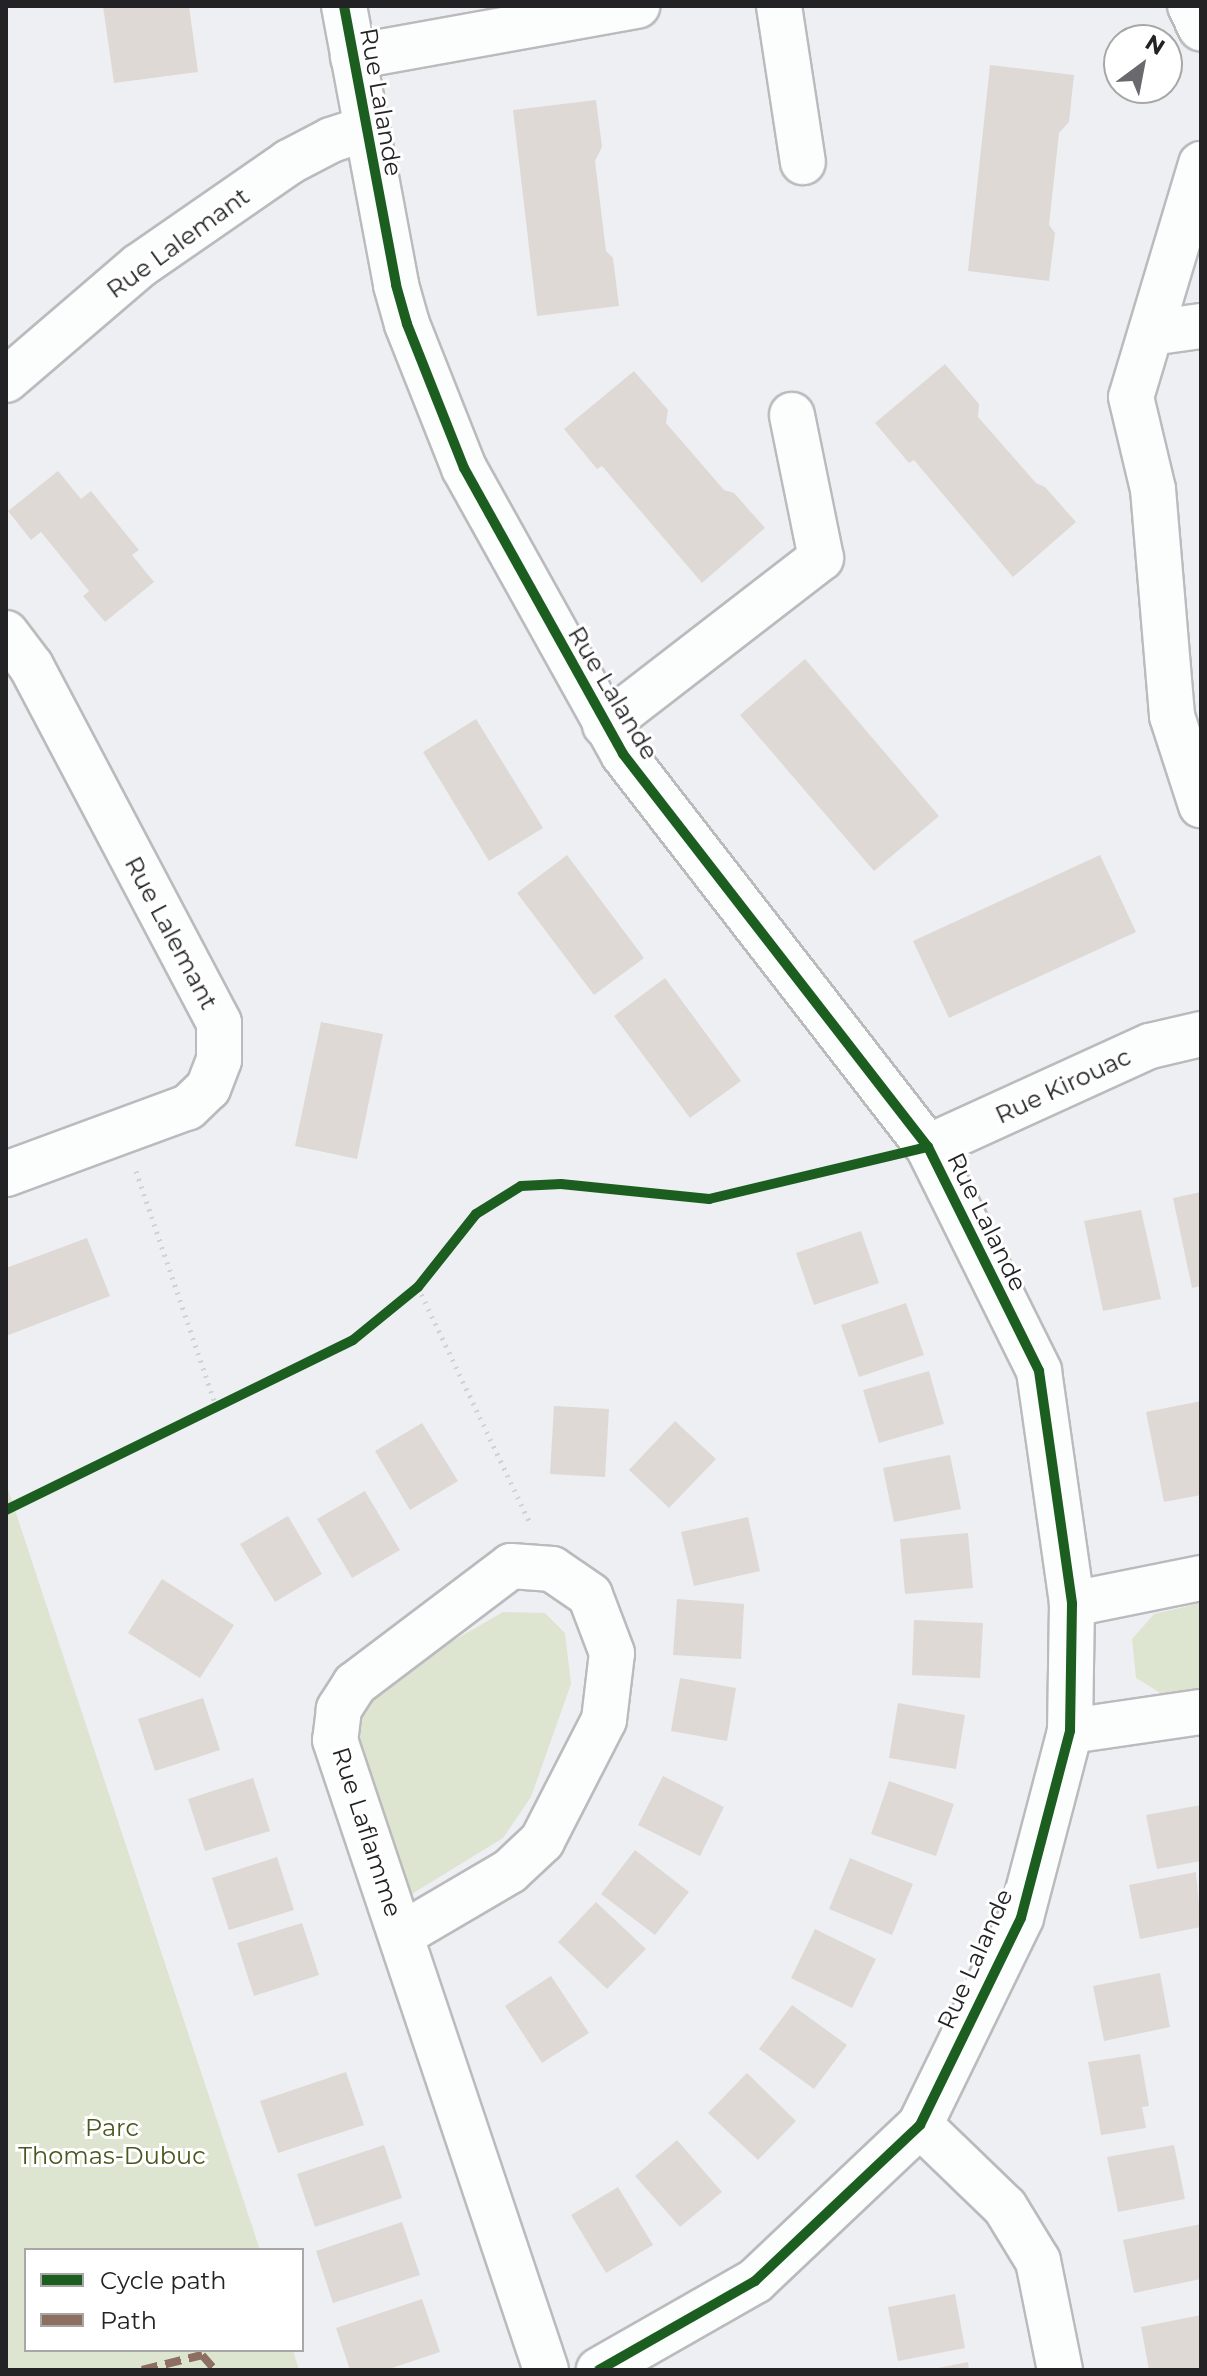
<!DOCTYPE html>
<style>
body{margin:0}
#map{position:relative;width:1207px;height:2376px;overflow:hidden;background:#eeeff3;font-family:Montserrat,sans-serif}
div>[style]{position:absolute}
.green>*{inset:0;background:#dde5d1}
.building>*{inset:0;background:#dfd9d5}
.path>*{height:5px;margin-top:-2.5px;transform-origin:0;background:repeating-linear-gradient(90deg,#d2d2d3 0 2px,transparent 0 8px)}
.roads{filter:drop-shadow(2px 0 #bbbbbe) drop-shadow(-2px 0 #bbbbbe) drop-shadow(0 2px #bbbbbe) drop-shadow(0 -2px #bbbbbe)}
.minor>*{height:44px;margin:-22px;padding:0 22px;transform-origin:22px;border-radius:22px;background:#fcfdfd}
.quiet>*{height:8px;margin-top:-4px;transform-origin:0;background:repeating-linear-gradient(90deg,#8d6e63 0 16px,transparent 0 24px)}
.cycleway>*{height:10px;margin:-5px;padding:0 5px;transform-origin:5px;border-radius:5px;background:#1b5e20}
span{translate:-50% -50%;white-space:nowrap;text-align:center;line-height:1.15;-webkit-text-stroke:6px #fff;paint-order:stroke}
.street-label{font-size:24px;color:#232326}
.park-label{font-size:24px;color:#49581e}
.frame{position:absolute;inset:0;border:8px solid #232326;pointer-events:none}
.legend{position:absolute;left:24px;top:2248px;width:280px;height:104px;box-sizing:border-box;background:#fff;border:2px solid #a7a7a8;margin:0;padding:10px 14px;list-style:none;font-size:24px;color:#232326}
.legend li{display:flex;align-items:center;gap:16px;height:40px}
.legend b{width:40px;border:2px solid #a7a7a8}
.north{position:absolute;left:1103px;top:24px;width:80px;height:80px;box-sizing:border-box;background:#fff;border:2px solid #a7a7a8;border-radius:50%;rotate:32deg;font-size:22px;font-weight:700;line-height:32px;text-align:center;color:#232326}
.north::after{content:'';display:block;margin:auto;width:28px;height:36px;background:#6a6a6e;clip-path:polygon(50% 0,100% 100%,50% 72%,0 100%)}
</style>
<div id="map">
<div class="green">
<i style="clip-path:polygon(6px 1483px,260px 2250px,26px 2250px,26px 2350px,293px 2350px,299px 2370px,6px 2370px)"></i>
<i style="clip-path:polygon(1201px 1603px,1201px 1693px,1167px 1697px,1136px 1678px,1132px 1639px,1154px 1614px)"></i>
<i style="clip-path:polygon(503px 1612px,545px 1613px,565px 1633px,571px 1684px,531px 1797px,503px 1838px,407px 1897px,349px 1715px,365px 1692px)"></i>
</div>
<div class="building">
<i style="clip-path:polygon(103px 6px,189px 6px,198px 72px,114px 83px)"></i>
<i style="clip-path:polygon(990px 65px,1074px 75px,1069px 122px,1059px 133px,1049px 225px,1055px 233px,1049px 281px,968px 271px)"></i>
<i style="clip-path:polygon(596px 100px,602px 147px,595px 161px,606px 251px,613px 258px,619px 306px,537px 316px,513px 110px)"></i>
<i style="clip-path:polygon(945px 364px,979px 404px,978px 417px,1036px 483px,1045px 487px,1076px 522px,1013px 577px,914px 460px,909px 463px,875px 423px)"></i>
<i style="clip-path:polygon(634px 371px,668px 410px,666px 423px,724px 490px,734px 493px,765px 528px,702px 583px,602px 466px,597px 469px,564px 429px)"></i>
<i style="clip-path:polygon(58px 471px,81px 499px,91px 491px,139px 550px,132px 555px,154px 582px,105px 622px,83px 596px,89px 591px,41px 532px,31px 540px,8px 511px)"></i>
<i style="clip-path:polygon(805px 659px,939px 816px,874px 871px,740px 715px)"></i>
<i style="clip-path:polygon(476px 719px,543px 828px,489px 861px,423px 752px)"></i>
<i style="clip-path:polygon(567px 855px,644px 958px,594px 995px,517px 893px)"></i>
<i style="clip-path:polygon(1100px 855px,1136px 932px,949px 1018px,913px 941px)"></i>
<i style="clip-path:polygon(665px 978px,741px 1081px,690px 1118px,614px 1016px)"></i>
<i style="clip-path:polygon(321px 1022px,383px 1034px,357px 1159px,295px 1146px)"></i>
<i style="clip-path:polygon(1201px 1192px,1201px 1286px,1192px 1288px,1173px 1198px)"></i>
<i style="clip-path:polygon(1141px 1210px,1161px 1299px,1103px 1311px,1084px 1221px)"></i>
<i style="clip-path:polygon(861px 1231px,879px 1283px,814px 1305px,796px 1253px)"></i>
<i style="clip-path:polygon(87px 1238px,110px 1296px,6px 1336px,6px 1268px)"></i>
<i style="clip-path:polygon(906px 1303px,924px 1355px,859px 1377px,841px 1325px)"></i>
<i style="clip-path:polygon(929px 1371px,944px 1424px,879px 1443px,863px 1390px)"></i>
<i style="clip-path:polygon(1201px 1401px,1201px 1495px,1164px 1502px,1146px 1412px)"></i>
<i style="clip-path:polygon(554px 1406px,609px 1409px,605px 1477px,550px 1474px)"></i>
<i style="clip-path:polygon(675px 1421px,716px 1459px,669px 1508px,629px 1470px)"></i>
<i style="clip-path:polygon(422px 1423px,458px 1481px,410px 1510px,375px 1451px)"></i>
<i style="clip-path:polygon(950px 1455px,961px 1509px,894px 1522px,883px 1468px)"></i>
<i style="clip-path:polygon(365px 1491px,400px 1550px,352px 1578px,317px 1519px)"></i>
<i style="clip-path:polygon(288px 1516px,322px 1574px,275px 1602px,240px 1544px)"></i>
<i style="clip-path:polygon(748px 1517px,760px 1571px,694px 1586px,681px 1532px)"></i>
<i style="clip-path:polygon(968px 1533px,973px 1588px,905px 1594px,900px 1539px)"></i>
<i style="clip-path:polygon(162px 1579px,234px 1625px,200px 1678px,128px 1633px)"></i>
<i style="clip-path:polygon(677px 1599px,744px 1604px,741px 1659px,673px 1655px)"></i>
<i style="clip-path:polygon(914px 1620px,983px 1623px,980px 1678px,912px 1675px)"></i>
<i style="clip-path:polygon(680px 1678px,736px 1688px,727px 1741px,671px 1731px)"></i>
<i style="clip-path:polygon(203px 1698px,220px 1750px,155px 1771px,138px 1719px)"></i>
<i style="clip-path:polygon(898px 1703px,965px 1715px,956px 1769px,889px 1758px)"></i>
<i style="clip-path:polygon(663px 1776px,724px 1807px,700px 1856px,638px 1825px)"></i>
<i style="clip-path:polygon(253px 1778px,270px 1831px,205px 1851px,188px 1799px)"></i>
<i style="clip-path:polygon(889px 1781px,954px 1804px,936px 1856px,871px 1834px)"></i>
<i style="clip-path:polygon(1201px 1805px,1201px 1861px,1157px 1869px,1146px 1815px)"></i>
<i style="clip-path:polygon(635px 1850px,689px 1892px,655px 1935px,601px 1894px)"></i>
<i style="clip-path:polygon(277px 1857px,294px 1910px,229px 1930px,212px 1878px)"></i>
<i style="clip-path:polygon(850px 1858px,913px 1884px,892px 1935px,829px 1909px)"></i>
<i style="clip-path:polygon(1196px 1872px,1201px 1927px,1140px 1939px,1129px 1885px)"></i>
<i style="clip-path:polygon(596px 1902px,646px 1949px,607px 1989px,558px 1942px)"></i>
<i style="clip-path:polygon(302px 1923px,319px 1975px,254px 1996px,237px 1943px)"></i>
<i style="clip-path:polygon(815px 1929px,876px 1959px,852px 2008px,791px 1978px)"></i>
<i style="clip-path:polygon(1160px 1973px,1170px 2027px,1104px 2041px,1093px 1986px)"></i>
<i style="clip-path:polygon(551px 1976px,589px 2033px,542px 2063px,505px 2006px)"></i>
<i style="clip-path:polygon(792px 2005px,847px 2045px,814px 2089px,759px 2049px)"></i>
<i style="clip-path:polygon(1140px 2054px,1149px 2106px,1142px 2107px,1146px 2128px,1101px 2135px,1088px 2062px)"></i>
<i style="clip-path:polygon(346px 2072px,364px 2125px,278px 2153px,260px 2101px)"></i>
<i style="clip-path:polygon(747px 2073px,796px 2121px,758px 2160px,708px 2113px)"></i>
<i style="clip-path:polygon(677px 2140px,722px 2192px,680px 2227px,635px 2176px)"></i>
<i style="clip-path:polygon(384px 2145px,402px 2198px,315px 2227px,297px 2174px)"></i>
<i style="clip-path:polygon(1174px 2145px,1185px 2199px,1118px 2212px,1107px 2157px)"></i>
<i style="clip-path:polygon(618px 2187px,653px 2245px,606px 2273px,571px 2215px)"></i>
<i style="clip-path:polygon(402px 2222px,420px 2275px,333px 2303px,316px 2251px)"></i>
<i style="clip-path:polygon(1201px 2224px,1201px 2279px,1134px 2293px,1123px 2240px)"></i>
<i style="clip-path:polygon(955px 2294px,965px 2348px,898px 2361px,888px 2307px)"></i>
<i style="clip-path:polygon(422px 2299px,440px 2352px,386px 2370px,350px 2370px,336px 2328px)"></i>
<i style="clip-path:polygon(1201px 2315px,1201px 2370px,1149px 2370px,1141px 2327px)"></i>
<i style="clip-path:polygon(968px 2362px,969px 2370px,933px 2370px,933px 2369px)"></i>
</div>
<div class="path">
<i style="left:136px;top:1171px;width:248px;rotate:71.2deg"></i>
<i style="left:418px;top:1287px;width:263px;rotate:64.6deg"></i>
</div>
<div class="roads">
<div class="minor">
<i style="left:344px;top:6px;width:284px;rotate:79.4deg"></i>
<i style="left:396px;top:285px;width:41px;rotate:74.2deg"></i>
<i style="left:407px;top:324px;width:155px;rotate:68.4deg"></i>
<i style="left:464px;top:468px;width:327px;rotate:60.9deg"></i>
<i style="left:623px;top:754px;width:497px;rotate:52.2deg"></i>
<i style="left:928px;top:1147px;width:250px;rotate:63.6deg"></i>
<i style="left:1039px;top:1371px;width:235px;rotate:81.9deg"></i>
<i style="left:1072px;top:1604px;width:127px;rotate:90.9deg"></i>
<i style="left:1070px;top:1731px;width:193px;rotate:104.7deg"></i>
<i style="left:1021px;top:1918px;width:230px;rotate:116deg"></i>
<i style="left:920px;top:2125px;width:227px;rotate:136.6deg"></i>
<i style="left:755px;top:2281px;width:180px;rotate:150.3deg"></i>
<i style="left:779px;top:6px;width:158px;rotate:81.3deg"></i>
<i style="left:1190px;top:6px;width:25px;rotate:64deg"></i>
<i style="left:353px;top:57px;width:289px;rotate:-10.2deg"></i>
<i style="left:1201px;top:164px;width:243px;rotate:106.7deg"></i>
<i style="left:1131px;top:397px;width:95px;rotate:76.6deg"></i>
<i style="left:1153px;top:489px;width:228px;rotate:85.2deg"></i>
<i style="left:1172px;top:716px;width:94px;rotate:72deg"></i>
<i style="left:1151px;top:333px;width:50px;rotate:-8deg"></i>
<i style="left:6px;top:380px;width:175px;rotate:-40.6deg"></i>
<i style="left:139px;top:266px;width:183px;rotate:-34.7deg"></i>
<i style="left:289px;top:162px;width:47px;rotate:-27.6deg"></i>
<i style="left:331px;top:140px;width:35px;rotate:-18deg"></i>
<i style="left:6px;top:633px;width:41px;rotate:52.9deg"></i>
<i style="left:31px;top:666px;width:403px;rotate:62.2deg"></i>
<i style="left:219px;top:1023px;width:37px;rotate:90deg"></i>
<i style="left:219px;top:1060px;width:30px;rotate:111deg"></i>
<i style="left:208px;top:1088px;width:28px;rotate:136deg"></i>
<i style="left:188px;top:1107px;width:194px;rotate:159.8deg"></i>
<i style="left:605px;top:725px;width:273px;rotate:-37.7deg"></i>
<i style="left:821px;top:558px;width:146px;rotate:-101.5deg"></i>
<i style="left:928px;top:1147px;width:244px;rotate:-24.5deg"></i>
<i style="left:1150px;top:1046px;width:52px;rotate:-13.2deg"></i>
<i style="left:1072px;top:1604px;width:132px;rotate:-11.4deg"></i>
<i style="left:1070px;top:1731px;width:132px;rotate:-8.3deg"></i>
<i style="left:401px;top:1935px;width:126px;rotate:-30.4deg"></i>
<i style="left:510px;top:1871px;width:44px;rotate:-43.2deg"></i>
<i style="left:542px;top:1841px;width:136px;rotate:-62.9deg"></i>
<i style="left:604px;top:1720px;width:67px;rotate:-83.2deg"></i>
<i style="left:612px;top:1653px;width:62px;rotate:-110.8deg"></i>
<i style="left:590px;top:1595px;width:46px;rotate:-145.6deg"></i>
<i style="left:552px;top:1569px;width:41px;rotate:-175.8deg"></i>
<i style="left:511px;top:1566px;width:196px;rotate:142.9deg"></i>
<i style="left:355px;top:1684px;width:30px;rotate:123deg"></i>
<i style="left:339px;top:1709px;width:31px;rotate:97deg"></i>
<i style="left:335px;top:1740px;width:664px;rotate:71.48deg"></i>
<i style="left:920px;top:2125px;width:118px;rotate:44deg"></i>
<i style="left:1005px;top:2207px;width:63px;rotate:58.6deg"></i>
<i style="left:1038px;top:2261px;width:111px;rotate:78.6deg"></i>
</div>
</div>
<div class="quiet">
<i style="left:142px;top:2370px;width:62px;rotate:-14deg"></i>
<i style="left:202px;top:2355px;width:20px;rotate:49deg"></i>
</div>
<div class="cycleway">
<i style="left:344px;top:6px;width:284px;rotate:79.4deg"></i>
<i style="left:396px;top:285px;width:41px;rotate:74.2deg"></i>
<i style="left:407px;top:324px;width:155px;rotate:68.4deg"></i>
<i style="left:464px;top:468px;width:327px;rotate:60.9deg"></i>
<i style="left:623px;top:754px;width:497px;rotate:52.2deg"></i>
<i style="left:928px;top:1147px;width:250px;rotate:63.6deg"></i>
<i style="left:1039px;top:1371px;width:235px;rotate:81.9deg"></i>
<i style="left:1072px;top:1604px;width:127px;rotate:90.9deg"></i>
<i style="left:1070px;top:1731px;width:193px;rotate:104.7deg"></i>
<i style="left:1021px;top:1918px;width:230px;rotate:116deg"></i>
<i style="left:920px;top:2125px;width:227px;rotate:136.6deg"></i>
<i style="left:755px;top:2281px;width:180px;rotate:150.3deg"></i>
<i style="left:6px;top:1510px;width:386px;rotate:-26.1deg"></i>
<i style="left:353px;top:1340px;width:84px;rotate:-39.2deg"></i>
<i style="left:418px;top:1287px;width:93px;rotate:-51.5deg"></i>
<i style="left:476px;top:1214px;width:53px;rotate:-31.9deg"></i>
<i style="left:521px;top:1186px;width:40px;rotate:-2.9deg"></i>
<i style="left:561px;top:1184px;width:149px;rotate:5.8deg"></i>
<i style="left:709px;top:1199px;width:225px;rotate:-13.4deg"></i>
</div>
<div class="street-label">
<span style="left:381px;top:102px;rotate:80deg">Rue Lalande</span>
<span style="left:178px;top:243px;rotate:-36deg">Rue Lalemant</span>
<span style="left:613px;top:693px;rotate:59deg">Rue Lalande</span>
<span style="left:171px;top:933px;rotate:62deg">Rue Lalemant</span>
<span style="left:1063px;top:1086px;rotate:-25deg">Rue Kirouac</span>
<span style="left:987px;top:1222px;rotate:64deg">Rue Lalande</span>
<span style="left:367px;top:1832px;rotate:72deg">Rue Laflamme</span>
<span style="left:975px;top:1959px;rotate:-66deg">Rue Lalande</span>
</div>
<div class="park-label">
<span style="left:112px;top:2142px">Parc<br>Thomas-Dubuc</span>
</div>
<div class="frame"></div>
<ul class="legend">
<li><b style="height:10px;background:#1b5e20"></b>Cycle path</li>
<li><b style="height:10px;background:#8d6e63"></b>Path</li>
</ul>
<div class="north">N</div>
</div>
